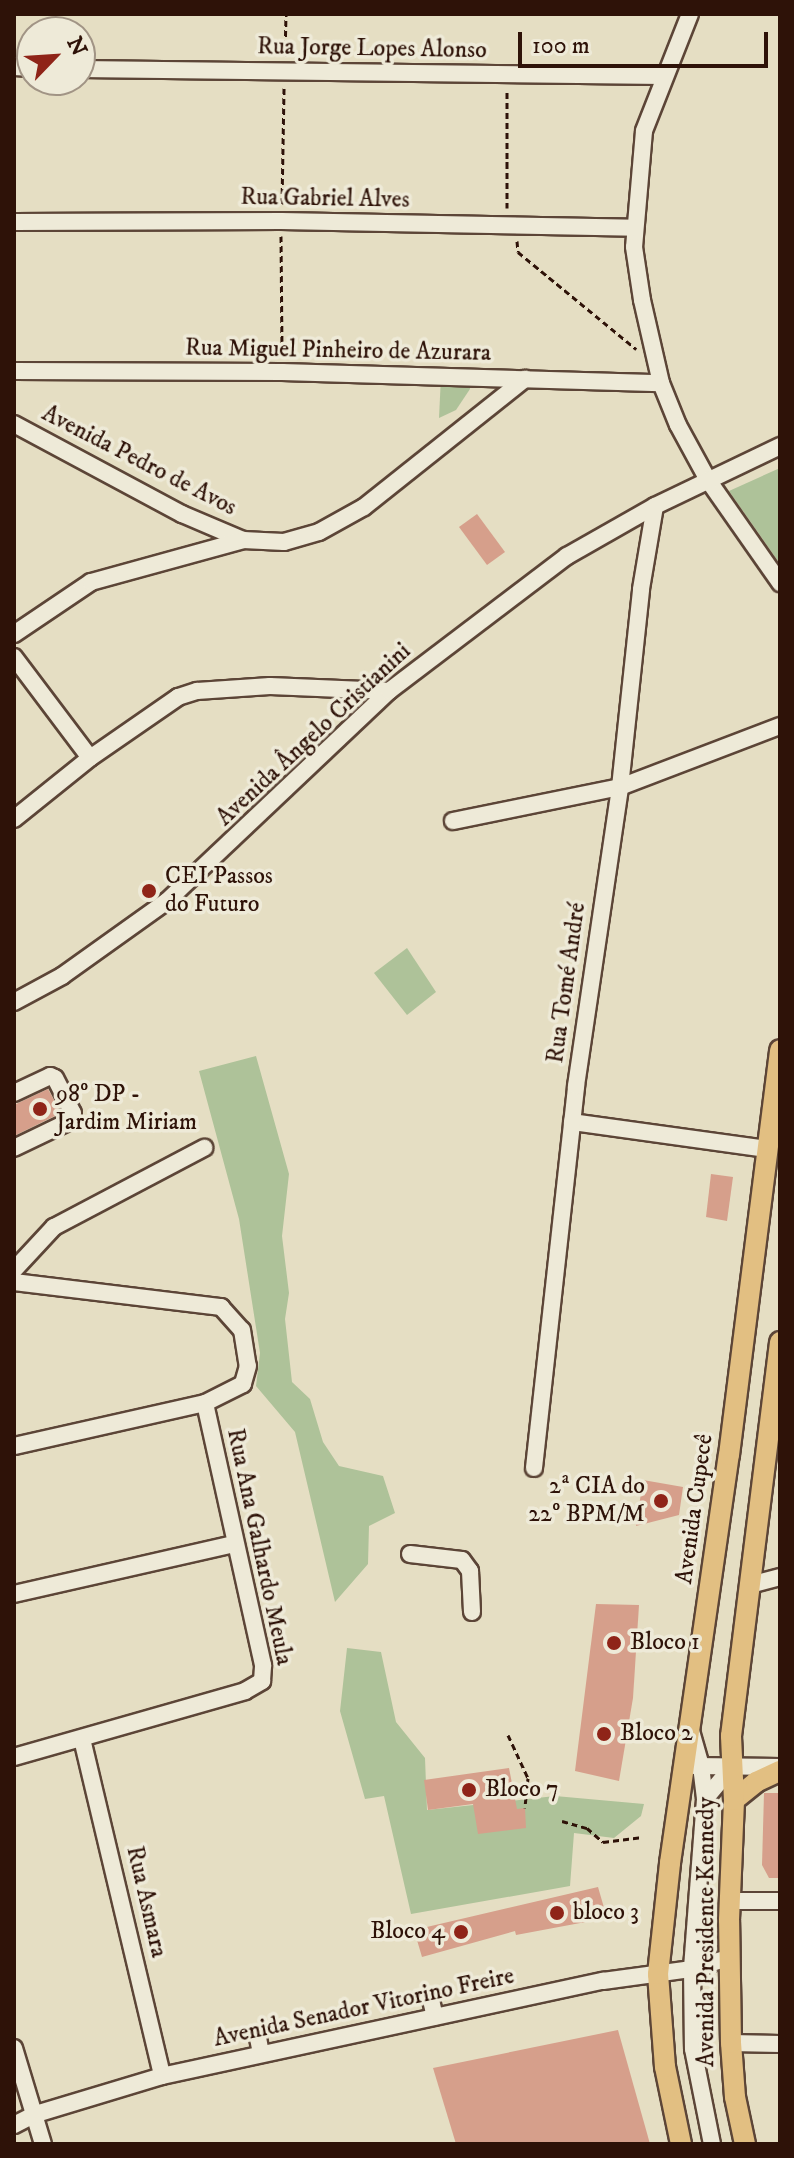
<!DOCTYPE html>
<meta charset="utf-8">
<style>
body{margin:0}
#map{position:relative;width:794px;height:2158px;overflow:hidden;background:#e5dec3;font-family:"IM FELL DW Pica",serif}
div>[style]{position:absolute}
.green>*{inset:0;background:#aec299}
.building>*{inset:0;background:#d69f8b}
.path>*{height:3px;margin-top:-1.5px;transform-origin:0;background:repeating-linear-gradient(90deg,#2e1208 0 6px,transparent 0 10px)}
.roads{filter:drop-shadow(2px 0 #5c4537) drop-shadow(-2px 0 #5c4537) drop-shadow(0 2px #5c4537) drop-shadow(0 -2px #5c4537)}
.minor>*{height:16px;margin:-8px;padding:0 8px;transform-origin:8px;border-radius:8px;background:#eeead8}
.major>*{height:20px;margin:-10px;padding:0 10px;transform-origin:10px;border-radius:10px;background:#e2bf82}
.dots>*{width:22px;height:22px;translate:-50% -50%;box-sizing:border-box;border:4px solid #eeead8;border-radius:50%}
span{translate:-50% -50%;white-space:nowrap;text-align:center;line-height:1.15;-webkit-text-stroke:7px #eeead8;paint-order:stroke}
.street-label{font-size:24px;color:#2e1208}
.poi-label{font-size:24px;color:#2e1208}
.left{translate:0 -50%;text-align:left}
.right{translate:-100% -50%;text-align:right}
.frame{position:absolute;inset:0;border:16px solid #2e1208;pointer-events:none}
.north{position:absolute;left:16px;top:16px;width:80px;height:80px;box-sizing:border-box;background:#eeead8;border:2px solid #a19485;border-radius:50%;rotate:65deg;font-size:22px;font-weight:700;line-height:32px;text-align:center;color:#2e1208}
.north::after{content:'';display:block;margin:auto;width:28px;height:36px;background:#8f2418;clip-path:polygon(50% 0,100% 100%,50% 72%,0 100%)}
.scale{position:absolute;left:518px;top:32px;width:250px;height:36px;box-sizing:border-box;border:4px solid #2e1208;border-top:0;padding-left:10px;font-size:24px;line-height:28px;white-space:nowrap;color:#2e1208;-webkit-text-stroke:6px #eeead8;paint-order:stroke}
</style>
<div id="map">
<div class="green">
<i style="clip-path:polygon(441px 376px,469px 378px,470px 389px,456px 410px,439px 418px)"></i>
<i style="clip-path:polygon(780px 468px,780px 564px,729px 491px)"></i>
<i style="clip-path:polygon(407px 948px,436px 992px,407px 1015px,374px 973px)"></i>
<i style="clip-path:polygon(256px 1056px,289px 1174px,282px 1236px,289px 1293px,285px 1319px,292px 1382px,310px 1399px,323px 1442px,339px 1466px,383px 1476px,395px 1513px,369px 1526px,368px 1564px,335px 1602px,295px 1432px,256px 1386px,260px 1353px,239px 1219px,199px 1071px)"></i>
<i style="clip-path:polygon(347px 1648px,381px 1652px,396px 1722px,425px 1758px,427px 1810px,555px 1796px,644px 1804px,641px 1816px,614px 1838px,574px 1833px,570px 1886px,411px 1914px,384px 1796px,365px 1799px,340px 1711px)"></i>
</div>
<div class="building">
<i style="clip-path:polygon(477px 514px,505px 552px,487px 565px,459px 527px)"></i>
<i style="clip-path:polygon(48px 1089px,61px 1113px,14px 1136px,14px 1105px)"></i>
<i style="clip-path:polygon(711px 1174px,733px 1177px,727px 1221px,706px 1217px)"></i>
<i style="clip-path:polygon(643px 1480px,683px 1487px,679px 1515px,636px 1526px)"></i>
<i style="clip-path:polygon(596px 1604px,639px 1605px,633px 1698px,619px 1781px,575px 1771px)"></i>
<i style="clip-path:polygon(509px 1768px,517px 1809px,525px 1808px,526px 1828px,478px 1834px,473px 1804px,428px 1810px,424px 1780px)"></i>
<i style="clip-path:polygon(764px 1793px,780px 1793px,780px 1878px,769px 1878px,762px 1865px)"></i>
<i style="clip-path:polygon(598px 1887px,607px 1918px,516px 1935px,515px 1931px,422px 1957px,414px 1930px)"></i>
<i style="clip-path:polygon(618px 2030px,650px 2144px,456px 2144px,433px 2068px)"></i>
</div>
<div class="path">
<i style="left:285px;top:56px;width:42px;rotate:-88.6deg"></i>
<i style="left:282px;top:204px;width:116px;rotate:-89deg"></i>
<i style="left:507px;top:208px;width:117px;rotate:-90deg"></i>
<i style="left:281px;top:236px;width:120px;rotate:89.5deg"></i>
<i style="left:517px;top:241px;width:11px;rotate:85deg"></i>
<i style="left:518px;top:252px;width:153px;rotate:39.4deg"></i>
<i style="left:508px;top:1735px;width:47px;rotate:65.1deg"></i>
<i style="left:528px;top:1778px;width:30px;rotate:96deg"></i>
<i style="left:562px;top:1821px;width:26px;rotate:16deg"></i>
<i style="left:587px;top:1828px;width:21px;rotate:41deg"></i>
<i style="left:603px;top:1842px;width:40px;rotate:-7.1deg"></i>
</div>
<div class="roads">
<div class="minor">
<i style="left:690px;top:14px;width:126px;rotate:111.5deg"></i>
<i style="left:644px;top:131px;width:116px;rotate:94.9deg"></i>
<i style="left:634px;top:247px;width:54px;rotate:81.4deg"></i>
<i style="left:642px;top:300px;width:85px;rotate:77.1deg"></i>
<i style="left:661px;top:383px;width:45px;rotate:68deg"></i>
<i style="left:678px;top:425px;width:63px;rotate:61.4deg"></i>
<i style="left:708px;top:480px;width:126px;rotate:55deg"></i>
<i style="left:14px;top:67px;width:18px;rotate:3deg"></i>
<i style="left:80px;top:69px;width:583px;rotate:0.69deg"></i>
<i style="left:14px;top:222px;width:267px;rotate:-0.2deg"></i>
<i style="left:281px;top:221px;width:354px;rotate:1.1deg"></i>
<i style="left:14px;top:371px;width:268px;rotate:0.2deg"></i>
<i style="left:282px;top:372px;width:379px;rotate:1.7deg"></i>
<i style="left:14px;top:424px;width:191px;rotate:28.2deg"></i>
<i style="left:182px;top:514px;width:66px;rotate:23.1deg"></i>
<i style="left:243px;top:540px;width:41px;rotate:2.8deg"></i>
<i style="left:284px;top:542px;width:36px;rotate:-16deg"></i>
<i style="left:319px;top:532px;width:51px;rotate:-29.1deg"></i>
<i style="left:364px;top:507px;width:206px;rotate:-38.5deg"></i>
<i style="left:14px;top:634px;width:93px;rotate:-34deg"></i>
<i style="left:91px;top:582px;width:158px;rotate:-15.4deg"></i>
<i style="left:14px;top:657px;width:126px;rotate:53deg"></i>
<i style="left:14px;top:819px;width:97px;rotate:-38.8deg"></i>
<i style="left:90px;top:758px;width:107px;rotate:-34.7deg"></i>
<i style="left:178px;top:697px;width:20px;rotate:-18deg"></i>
<i style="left:197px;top:691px;width:73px;rotate:-3.9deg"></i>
<i style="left:270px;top:686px;width:119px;rotate:2.4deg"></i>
<i style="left:453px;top:821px;width:170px;rotate:-11.5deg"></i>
<i style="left:620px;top:787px;width:171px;rotate:-20.9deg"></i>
<i style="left:14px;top:1002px;width:55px;rotate:-28.4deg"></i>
<i style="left:62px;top:976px;width:129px;rotate:-35.5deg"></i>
<i style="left:167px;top:901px;width:306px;rotate:-43.4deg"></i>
<i style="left:389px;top:691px;width:223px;rotate:-37.2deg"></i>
<i style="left:567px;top:556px;width:101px;rotate:-29.6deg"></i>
<i style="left:655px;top:506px;width:139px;rotate:-25.6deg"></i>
<i style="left:14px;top:1093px;width:40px;rotate:-25deg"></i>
<i style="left:50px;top:1076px;width:5px;rotate:22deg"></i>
<i style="left:55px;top:1078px;width:39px;rotate:63deg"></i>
<i style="left:73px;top:1113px;width:9px;rotate:111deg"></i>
<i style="left:70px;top:1121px;width:62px;rotate:154.3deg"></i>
<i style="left:572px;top:1122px;width:196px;rotate:7.9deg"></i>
<i style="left:14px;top:1270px;width:59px;rotate:-47.1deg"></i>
<i style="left:54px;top:1227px;width:170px;rotate:-27.8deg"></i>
<i style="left:14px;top:1282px;width:209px;rotate:6.9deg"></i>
<i style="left:221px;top:1307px;width:31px;rotate:48deg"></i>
<i style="left:242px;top:1330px;width:36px;rotate:81deg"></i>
<i style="left:248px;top:1366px;width:19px;rotate:106deg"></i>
<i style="left:243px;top:1384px;width:42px;rotate:153.4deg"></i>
<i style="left:205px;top:1403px;width:196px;rotate:167.3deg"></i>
<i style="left:534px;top:1468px;width:384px;rotate:-83.7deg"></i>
<i style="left:576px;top:1086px;width:302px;rotate:-81.6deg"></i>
<i style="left:620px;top:787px;width:199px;rotate:-83.9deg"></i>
<i style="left:641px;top:589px;width:84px;rotate:-80.4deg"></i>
<i style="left:410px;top:1554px;width:52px;rotate:6.6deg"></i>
<i style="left:462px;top:1560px;width:14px;rotate:54deg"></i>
<i style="left:470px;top:1571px;width:41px;rotate:87.2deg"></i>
<i style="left:750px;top:1585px;width:31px;rotate:-15deg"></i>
<i style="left:14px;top:1594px;width:226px;rotate:-12.8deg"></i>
<i style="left:691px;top:1731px;width:36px;rotate:74deg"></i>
<i style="left:701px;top:1766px;width:33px;rotate:83deg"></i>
<i style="left:705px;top:1799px;width:170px;rotate:94.4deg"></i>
<i style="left:692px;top:1969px;width:80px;rotate:89.3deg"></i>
<i style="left:693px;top:2049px;width:97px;rotate:78.7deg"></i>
<i style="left:82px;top:1739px;width:346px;rotate:76.6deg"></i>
<i style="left:14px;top:1757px;width:240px;rotate:-15.9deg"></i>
<i style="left:245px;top:1691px;width:20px;rotate:-30deg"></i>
<i style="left:262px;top:1681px;width:16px;rotate:-86deg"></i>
<i style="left:263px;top:1665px;width:268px;rotate:-102.5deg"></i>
<i style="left:694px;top:1766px;width:86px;rotate:0.7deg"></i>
<i style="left:705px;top:1799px;width:42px;rotate:-49.8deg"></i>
<i style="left:731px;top:1901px;width:49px"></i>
<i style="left:431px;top:2000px;width:17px;rotate:77deg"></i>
<i style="left:258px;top:2038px;width:16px;rotate:79deg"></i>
<i style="left:731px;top:2043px;width:49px;rotate:1.2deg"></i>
<i style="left:14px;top:2048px;width:100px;rotate:73.2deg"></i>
<i style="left:14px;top:2125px;width:25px;rotate:-27deg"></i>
<i style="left:36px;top:2114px;width:132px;rotate:-16.8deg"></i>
<i style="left:162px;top:2076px;width:451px;rotate:-12.2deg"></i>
<i style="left:603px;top:1981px;width:90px;rotate:-7.7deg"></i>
<i style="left:692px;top:1969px;width:38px;rotate:-17deg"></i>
</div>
<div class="major">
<i style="left:734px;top:1800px;width:28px;rotate:-39deg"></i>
<i style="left:756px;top:1782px;width:26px;rotate:-25deg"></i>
<i style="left:681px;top:2144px;width:79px;rotate:-101.7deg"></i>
<i style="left:665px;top:2067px;width:93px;rotate:-94.3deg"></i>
<i style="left:658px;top:1974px;width:112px;rotate:-83.8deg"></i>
<i style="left:670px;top:1863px;width:412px;rotate:-81.8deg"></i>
<i style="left:729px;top:1455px;width:408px;rotate:-82.8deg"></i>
<i style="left:745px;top:2144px;width:48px;rotate:-102deg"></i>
<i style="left:735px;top:2097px;width:54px;rotate:-94.2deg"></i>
<i style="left:731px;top:2043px;width:123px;rotate:-90.9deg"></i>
<i style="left:729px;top:1920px;width:120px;rotate:-87.6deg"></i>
<i style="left:734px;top:1800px;width:64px;rotate:-92.7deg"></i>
<i style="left:731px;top:1736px;width:397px;rotate:-82.9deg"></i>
</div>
</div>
<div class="dots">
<i style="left:149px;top:891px;background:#8f2418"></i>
<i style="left:40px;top:1109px;background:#8f2418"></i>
<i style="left:661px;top:1501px;background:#8f2418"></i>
<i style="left:614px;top:1643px;background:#8f2418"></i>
<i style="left:604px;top:1734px;background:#8f2418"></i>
<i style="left:469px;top:1790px;background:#8f2418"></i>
<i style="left:557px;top:1913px;background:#8f2418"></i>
<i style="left:461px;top:1932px;background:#8f2418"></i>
</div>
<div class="street-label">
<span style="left:372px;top:49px;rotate:1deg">Rua Jorge Lopes Alonso</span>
<span style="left:325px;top:199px;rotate:1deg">Rua Gabriel Alves</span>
<span style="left:338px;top:351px;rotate:1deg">Rua Miguel Pinheiro de Azurara</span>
<span style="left:139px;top:461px;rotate:27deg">Avenida Pedro de Avos</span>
<span style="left:314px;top:735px;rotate:-43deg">Avenida Ângelo Cristianini</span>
<span style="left:567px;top:983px;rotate:-82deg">Rua Tomé André</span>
<span style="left:695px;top:1509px;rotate:-82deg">Avenida Cupecê</span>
<span style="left:259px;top:1547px;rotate:78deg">Rua Ana Galhardo Meula</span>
<span style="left:146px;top:1902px;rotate:77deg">Rua Asmara</span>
<span style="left:707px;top:1932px;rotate:-90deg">Avenida Presidente Kennedy</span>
<span style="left:364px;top:2008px;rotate:-12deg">Avenida Senador Vitorino Freire</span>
</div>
<div class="poi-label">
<span class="left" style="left:165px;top:891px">CEI Passos<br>do Futuro</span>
<span class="left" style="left:56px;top:1109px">98º DP -<br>Jardim Miriam</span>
<span class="right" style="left:645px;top:1501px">2ª CIA do<br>22º BPM/M</span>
<span class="left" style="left:630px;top:1643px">Bloco 1</span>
<span class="left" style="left:620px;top:1734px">Bloco 2</span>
<span class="left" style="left:485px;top:1790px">Bloco 7</span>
<span class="left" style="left:573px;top:1913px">bloco 3</span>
<span class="right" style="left:445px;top:1932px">Bloco 4</span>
</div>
<div class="frame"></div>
<div class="north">N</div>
<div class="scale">100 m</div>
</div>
